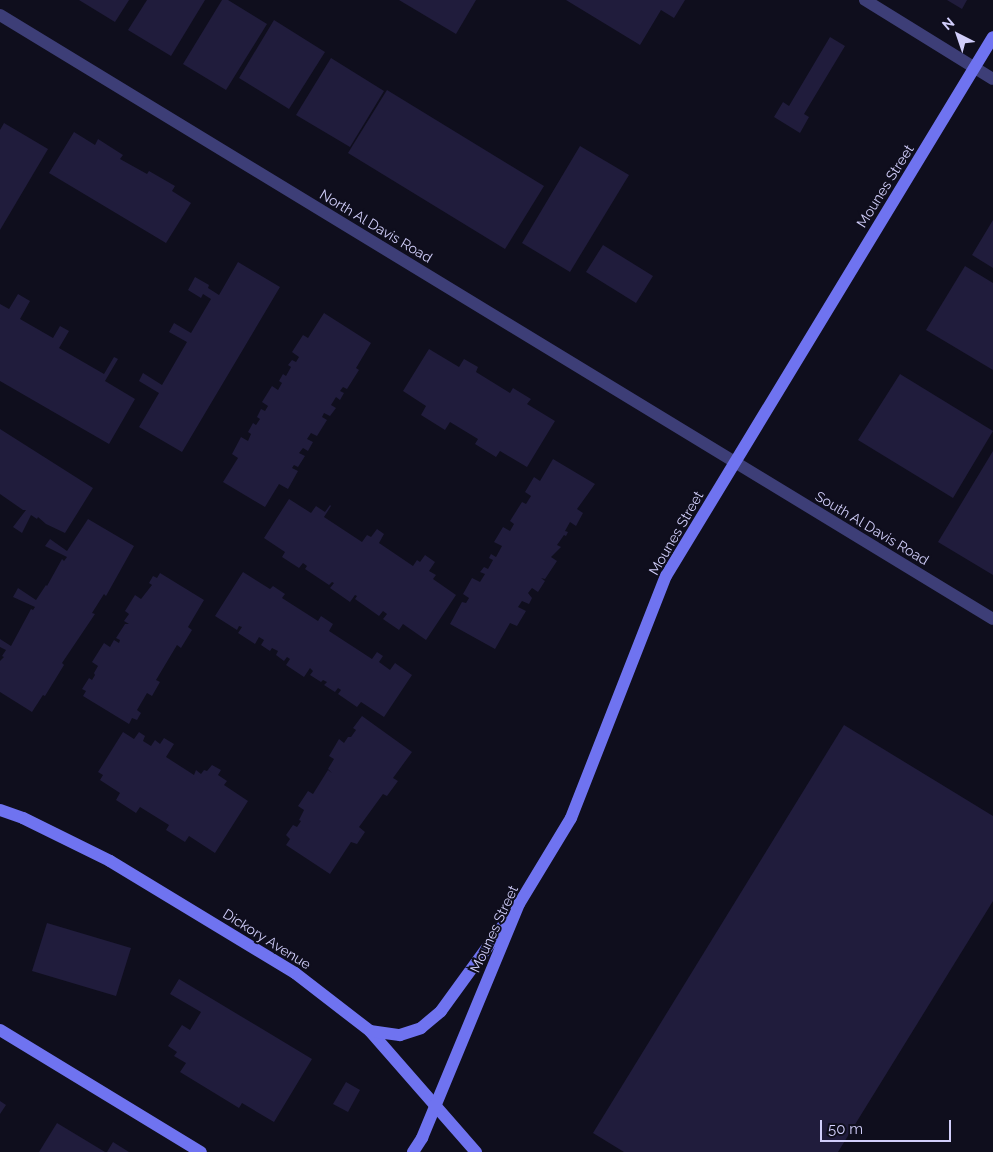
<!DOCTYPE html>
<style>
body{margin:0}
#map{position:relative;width:993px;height:1152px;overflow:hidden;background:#0f0e1d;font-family:Raleway,sans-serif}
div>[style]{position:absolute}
.building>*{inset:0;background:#201c3c}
.street>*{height:12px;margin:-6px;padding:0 6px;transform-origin:6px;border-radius:6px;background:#3d3e77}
.secondary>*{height:12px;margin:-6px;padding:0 6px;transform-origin:6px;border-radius:6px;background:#6f73f0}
span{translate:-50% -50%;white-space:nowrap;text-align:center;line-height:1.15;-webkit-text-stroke:4px #0f0e1d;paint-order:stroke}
.street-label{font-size:14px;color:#d1cefa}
.north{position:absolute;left:933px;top:10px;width:50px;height:50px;-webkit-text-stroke:4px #0f0e1d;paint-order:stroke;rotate:319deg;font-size:14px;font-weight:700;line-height:20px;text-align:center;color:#d1cefa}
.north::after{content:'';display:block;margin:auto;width:18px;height:22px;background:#d1cefa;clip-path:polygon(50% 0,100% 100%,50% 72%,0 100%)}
.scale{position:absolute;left:820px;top:1120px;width:131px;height:22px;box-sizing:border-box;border:2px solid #d1cefa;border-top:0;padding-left:6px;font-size:15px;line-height:18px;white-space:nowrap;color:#d1cefa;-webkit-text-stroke:4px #0f0e1d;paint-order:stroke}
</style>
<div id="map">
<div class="building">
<i style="clip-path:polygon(79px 0,129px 0,115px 22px)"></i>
<i style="clip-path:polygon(147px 0,205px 0,171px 56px,128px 30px)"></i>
<i style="clip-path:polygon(222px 0,228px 0,267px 24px,226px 90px,183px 64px)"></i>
<i style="clip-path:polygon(399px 0,476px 0,456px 34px)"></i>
<i style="clip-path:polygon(566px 0,685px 0,674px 18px,661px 10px,640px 45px)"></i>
<i style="clip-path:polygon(947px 0,967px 0,962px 9px)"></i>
<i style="clip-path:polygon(274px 20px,325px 52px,289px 109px,239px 78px)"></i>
<i style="clip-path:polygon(830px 37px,845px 46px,804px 114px,809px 117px,800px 133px,774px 117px,783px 102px,789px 106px)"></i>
<i style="clip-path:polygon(331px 58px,384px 91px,350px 147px,296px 115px)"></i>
<i style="clip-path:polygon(387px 90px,544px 186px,505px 249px,348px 153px)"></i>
<i style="clip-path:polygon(4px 123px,48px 149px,0 230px,0 130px)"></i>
<i style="clip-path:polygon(74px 132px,95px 145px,98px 139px,123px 155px,120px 159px,147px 174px,149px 171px,175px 186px,172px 191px,191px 203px,166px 243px,49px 173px)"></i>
<i style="clip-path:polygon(580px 146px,629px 175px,570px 272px,522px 243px)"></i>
<i style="clip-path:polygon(993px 220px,993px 268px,972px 255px)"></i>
<i style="clip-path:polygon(603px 245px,653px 276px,636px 303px,586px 272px)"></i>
<i style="clip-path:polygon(238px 262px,280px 287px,182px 452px,139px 427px,159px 393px,139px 381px,143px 373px,162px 385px,187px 342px,169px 332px,174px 323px,191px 333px,211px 299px,203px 294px,201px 298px,188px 290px,195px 277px,209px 285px,208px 288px,219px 295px)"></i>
<i style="clip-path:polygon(965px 266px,993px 283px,993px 370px,926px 330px)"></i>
<i style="clip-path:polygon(18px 294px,30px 301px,20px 319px,53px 338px,60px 326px,69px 331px,59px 348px,104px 374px,114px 357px,118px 359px,105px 381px,135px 399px,109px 444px,0 381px,0 304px,9px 309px)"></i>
<i style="clip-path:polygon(324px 313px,371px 343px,356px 368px,359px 370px,347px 389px,343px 387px,340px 391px,344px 393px,340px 400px,336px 397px,331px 405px,336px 408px,330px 416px,324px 413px,322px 417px,327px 420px,317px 436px,311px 433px,307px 439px,313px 442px,308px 451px,303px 448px,299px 453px,305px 456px,298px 467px,294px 465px,292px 468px,298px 471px,288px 489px,279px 484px,265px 507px,223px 482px,238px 458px,232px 454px,241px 437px,248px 441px,251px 434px,248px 432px,253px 423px,256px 425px,260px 419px,257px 417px,261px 409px,265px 411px,268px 406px,262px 402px,272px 386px,278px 390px,282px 383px,279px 381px,283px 374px,286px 376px,291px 367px,288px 365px,292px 360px,296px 362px,299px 357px,292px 352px,303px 335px,308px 338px)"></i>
<i style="clip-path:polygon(429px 349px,459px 367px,464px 359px,478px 367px,476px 372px,510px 393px,513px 388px,531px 399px,527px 404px,555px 421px,527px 467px,500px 451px,496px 457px,475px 444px,478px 439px,450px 422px,445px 430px,421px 415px,426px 406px,403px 391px)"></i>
<i style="clip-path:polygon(900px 374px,993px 431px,953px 498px,858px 440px)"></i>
<i style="clip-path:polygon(0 429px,93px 488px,65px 533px,46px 524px,38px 517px,37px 519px,31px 515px,22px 533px,13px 527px,26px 510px,23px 510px,0 494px)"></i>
<i style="clip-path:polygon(993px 451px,993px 575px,938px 542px)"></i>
<i style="clip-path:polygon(553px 459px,595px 484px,577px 509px,583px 513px,576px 526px,570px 522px,565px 531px,568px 532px,566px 536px,564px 535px,557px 545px,561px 547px,551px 557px,557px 561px,545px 579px,541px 578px,545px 581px,538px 592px,532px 588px,528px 593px,532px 598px,529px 604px,522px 601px,518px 607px,526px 611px,517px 626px,510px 623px,495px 649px,450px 624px,462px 602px,466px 603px,469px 598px,463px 594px,472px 578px,480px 582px,485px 574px,480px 572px,484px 567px,488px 569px,493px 560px,489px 558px,491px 554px,496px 557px,502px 546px,494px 542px,503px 527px,510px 531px,514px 524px,510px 521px,522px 502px,526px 504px,531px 496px,525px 492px,534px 477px,540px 481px)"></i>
<i style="clip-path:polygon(289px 499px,311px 513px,316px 506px,325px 512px,330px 505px,331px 506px,324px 517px,362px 542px,367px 535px,371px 537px,377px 529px,384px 534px,379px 543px,413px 566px,417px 560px,420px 562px,425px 555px,435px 562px,429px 571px,436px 575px,433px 579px,456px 595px,426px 640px,403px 624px,399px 630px,383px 619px,387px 614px,383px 611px,379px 616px,355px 599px,357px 596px,355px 595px,350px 602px,330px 588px,334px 583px,332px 582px,329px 585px,305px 569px,307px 566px,303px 563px,299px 568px,282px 557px,285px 552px,264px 538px)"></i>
<i style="clip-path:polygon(88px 519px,134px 546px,106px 596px,104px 594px,92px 613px,95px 614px,62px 663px,64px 665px,45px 696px,43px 695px,32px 712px,0 692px,0 661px,4px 657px,2px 656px,6px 650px,0 647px,0 639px,11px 646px,31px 609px,33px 610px,35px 607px,13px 597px,18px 588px,36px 600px,46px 585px,47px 586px,62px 559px,64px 561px,67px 557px,45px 546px,50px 539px,67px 551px)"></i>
<i style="clip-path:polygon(243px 572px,270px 589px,273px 586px,285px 594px,282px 598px,318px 621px,321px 616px,333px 624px,329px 631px,372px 659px,377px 652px,383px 656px,379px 662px,390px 670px,395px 663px,412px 675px,384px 717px,361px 702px,357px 707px,338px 694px,341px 690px,338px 688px,335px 692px,324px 685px,327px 682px,323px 680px,321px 682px,310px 675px,313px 671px,310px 668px,304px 677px,286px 665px,290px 659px,287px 657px,284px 661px,276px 655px,278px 651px,272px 648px,270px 651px,261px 645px,264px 640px,259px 637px,255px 644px,238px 633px,242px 627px,239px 626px,237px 630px,215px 616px)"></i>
<i style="clip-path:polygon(160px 573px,204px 600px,188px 627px,192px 630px,181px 648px,177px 645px,156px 680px,160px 682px,152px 696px,147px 693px,137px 710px,141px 713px,137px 720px,132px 718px,129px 724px,83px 696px,86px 691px,82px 689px,89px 678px,92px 680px,95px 675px,94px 673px,98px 666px,92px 662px,104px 643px,110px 647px,114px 640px,119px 643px,120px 640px,116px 638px,125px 624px,129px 624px,124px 621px,129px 614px,125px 611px,135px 595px,141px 599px,152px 585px,149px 583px,153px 576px,157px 578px)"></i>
<i style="clip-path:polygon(362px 716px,412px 752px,393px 778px,398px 781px,387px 796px,383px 794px,359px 827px,365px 832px,357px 844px,351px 842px,330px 874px,286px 845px,290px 839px,286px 835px,293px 825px,297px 827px,301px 821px,299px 820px,304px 810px,298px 806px,308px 791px,313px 794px,328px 770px,332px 773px,328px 769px,334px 759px,329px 756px,339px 739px,344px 743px,348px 737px,351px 737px,356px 730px,353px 728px)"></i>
<i style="clip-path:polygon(844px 725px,993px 816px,993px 901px,838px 1152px,624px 1152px,593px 1133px)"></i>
<i style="clip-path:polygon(123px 732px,134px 739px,139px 732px,145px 736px,143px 741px,151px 746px,155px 740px,160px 744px,164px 738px,174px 744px,166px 757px,194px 775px,196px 770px,201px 774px,204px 770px,207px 771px,212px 765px,221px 770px,218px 775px,227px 781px,224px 785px,248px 801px,215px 853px,189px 836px,185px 842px,166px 830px,169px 825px,140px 807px,136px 813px,116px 800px,120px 793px,100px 780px,103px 775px,98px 772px)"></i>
<i style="clip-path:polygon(47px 923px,131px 948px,116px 996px,32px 971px)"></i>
<i style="clip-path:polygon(179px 979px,312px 1059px,274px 1122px,242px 1103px,239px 1108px,180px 1072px,186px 1063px,174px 1056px,177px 1052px,168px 1046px,182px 1025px,190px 1030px,201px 1012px,170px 994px)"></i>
<i style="clip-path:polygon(346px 1082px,360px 1090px,348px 1112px,333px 1104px)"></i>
<i style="clip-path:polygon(0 1101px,6px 1105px,0 1114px)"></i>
<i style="clip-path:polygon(57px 1123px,105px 1152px,39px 1152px)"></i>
<i style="clip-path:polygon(113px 1142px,129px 1152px,107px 1152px)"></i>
</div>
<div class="street">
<i style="left:865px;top:0;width:150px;rotate:31.7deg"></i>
<i style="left:0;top:15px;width:1162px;rotate:31.31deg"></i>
</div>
<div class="secondary">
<i style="left:0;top:810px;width:24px;rotate:19deg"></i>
<i style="left:23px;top:818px;width:97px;rotate:26.3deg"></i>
<i style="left:110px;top:861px;width:216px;rotate:31.2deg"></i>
<i style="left:295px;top:973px;width:95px;rotate:37.7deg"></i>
<i style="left:370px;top:1031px;width:161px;rotate:48.8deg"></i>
<i style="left:0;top:1030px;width:235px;rotate:31.3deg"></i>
<i style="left:370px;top:1031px;width:30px;rotate:8deg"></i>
<i style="left:400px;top:1035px;width:22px;rotate:-18deg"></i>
<i style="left:421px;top:1028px;width:26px;rotate:-40deg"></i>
<i style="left:441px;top:1011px;width:109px;rotate:-54deg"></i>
<i style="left:413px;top:1152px;width:17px;rotate:-57deg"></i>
<i style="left:422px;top:1138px;width:253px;rotate:-67.5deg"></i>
<i style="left:519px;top:904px;width:100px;rotate:-58.8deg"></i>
<i style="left:571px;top:818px;width:260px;rotate:-68.6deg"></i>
<i style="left:666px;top:576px;width:630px;rotate:-58.76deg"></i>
</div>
<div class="street-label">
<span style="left:885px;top:186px;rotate:-58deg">Mounes Street</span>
<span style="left:376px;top:226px;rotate:31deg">North Al Davis Road</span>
<span style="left:872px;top:528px;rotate:31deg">South Al Davis Road</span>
<span style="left:676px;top:533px;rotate:-60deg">Mounes Street</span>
<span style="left:494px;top:929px;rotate:-65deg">Mounes Street</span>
<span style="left:267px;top:939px;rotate:32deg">Dickory Avenue</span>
</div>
<div class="north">N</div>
<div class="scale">50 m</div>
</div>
